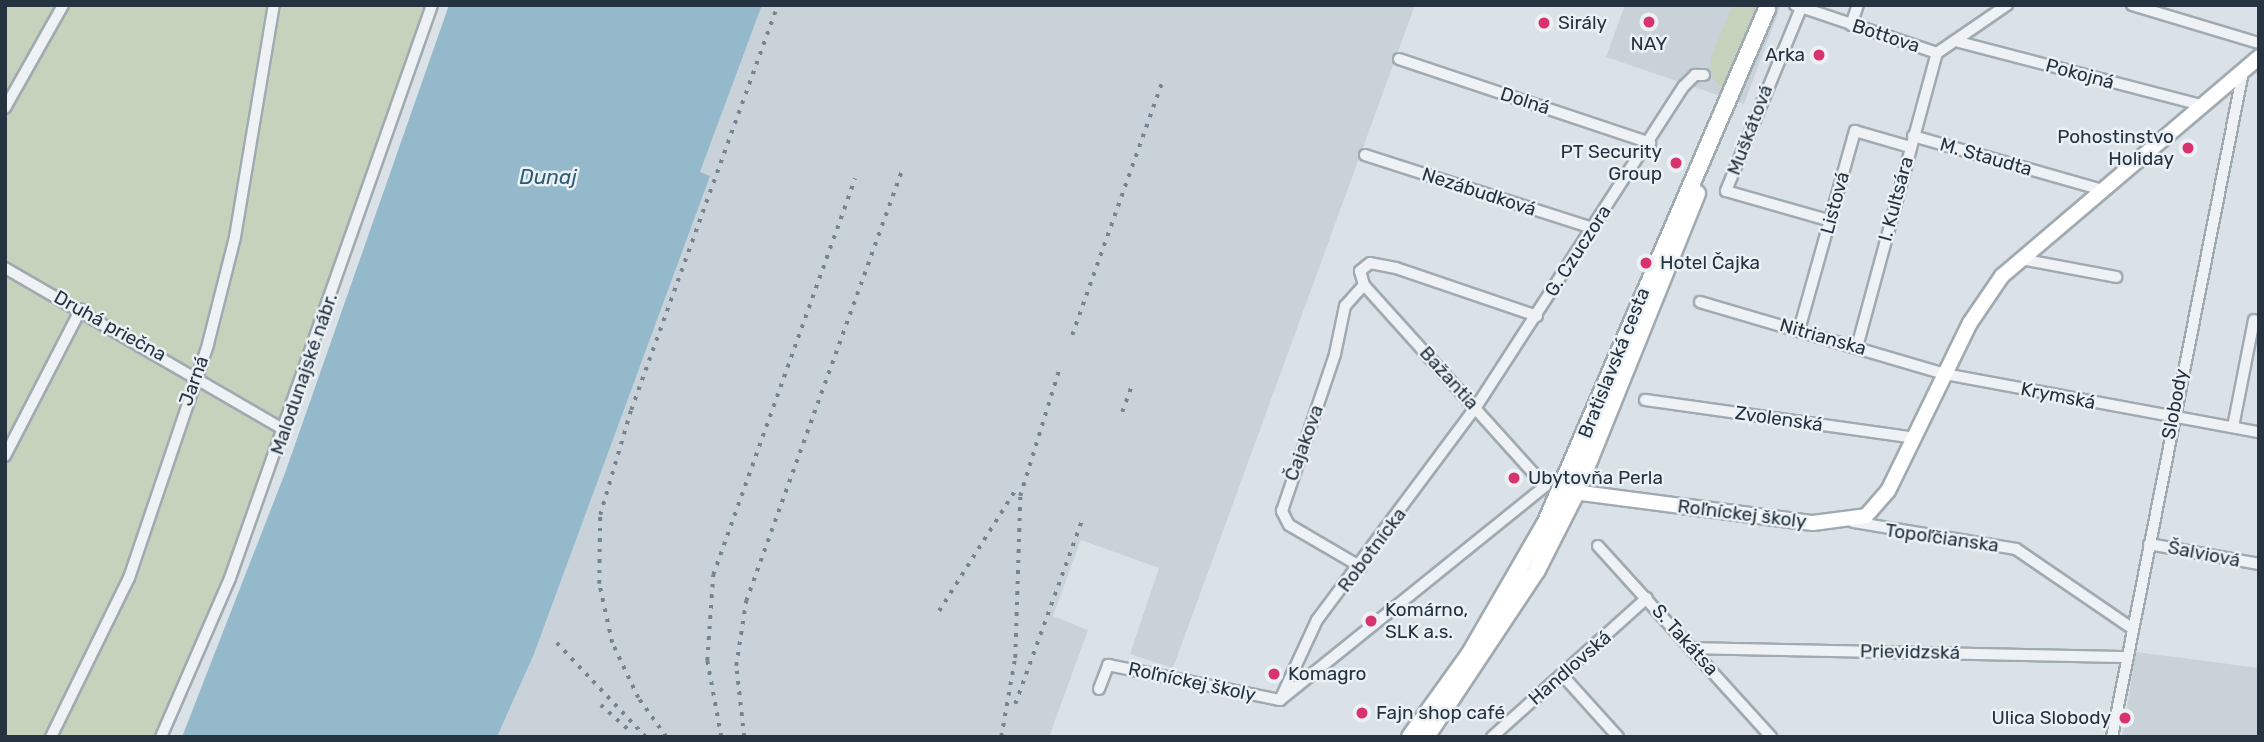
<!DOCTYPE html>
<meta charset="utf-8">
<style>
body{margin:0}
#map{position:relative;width:2264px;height:742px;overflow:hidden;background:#dbe2e7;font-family:Rubik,sans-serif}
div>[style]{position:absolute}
.built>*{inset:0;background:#c9d2d9}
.green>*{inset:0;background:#c6d2bc}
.water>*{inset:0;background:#93b9cb}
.roads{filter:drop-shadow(2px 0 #a0aab1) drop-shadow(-2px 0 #a0aab1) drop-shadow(0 2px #a0aab1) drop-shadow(0 -2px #a0aab1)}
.street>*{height:10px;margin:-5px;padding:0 5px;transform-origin:5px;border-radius:5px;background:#eef2f5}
.secondary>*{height:14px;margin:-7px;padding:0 7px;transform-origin:7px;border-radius:7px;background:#fff}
.primary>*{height:16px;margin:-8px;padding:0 8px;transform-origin:8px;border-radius:8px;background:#fff}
.rail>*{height:3.5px;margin-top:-1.75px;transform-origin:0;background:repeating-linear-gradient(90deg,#748592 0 3.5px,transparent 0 10.5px)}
.dots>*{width:19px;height:19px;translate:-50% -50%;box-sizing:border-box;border:4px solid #ebf1f5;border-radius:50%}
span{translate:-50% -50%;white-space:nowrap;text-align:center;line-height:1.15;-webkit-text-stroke:5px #ebf1f5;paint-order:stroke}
.poi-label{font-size:19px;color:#24333f}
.left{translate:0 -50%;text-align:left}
.right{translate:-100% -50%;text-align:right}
.street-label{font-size:19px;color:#24333f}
.water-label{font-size:21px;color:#2b5b76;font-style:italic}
.frame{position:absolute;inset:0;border:7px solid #24333f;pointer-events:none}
</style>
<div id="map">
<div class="built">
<i style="clip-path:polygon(762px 5px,1415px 5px,1173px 668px,1130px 654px,1159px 568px,1081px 540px,1053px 616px,1088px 630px,1049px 737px,497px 737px,534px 654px,709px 177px,700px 172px)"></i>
<i style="clip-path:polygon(1625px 5px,1781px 5px,1744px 104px,1606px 57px)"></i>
<i style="clip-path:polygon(2136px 652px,2259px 668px,2259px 737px,2122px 737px)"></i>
</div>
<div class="green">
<i style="clip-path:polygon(5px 5px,426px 5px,199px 651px,157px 737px,5px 737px)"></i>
<i style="clip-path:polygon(1733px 5px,1758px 5px,1730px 80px,1720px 87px,1710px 75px,1711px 56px)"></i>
</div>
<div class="water">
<i style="clip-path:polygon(449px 5px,762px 5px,700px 172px,710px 176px,534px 654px,497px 737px,182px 737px,285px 473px)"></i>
</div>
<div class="roads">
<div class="street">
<i style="left:1795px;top:5px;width:150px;rotate:18.7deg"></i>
<i style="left:1937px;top:53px;width:85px;rotate:-34.4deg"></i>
<i style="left:2132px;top:5px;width:133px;rotate:16.7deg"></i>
<i style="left:1801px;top:8px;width:198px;rotate:112.3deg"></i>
<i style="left:1726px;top:191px;width:109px;rotate:15.9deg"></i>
<i style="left:1851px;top:25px;width:21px;rotate:-71deg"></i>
<i style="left:1959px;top:42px;width:250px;rotate:14.6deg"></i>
<i style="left:1399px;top:59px;width:265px;rotate:18.5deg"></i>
<i style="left:5px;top:108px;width:118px;rotate:-60.6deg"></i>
<i style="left:1913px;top:136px;width:193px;rotate:15.9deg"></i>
<i style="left:1365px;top:155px;width:238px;rotate:17.8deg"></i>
<i style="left:2021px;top:259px;width:97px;rotate:10.7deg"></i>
<i style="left:5px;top:268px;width:323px;rotate:30.1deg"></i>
<i style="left:1700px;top:302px;width:255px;rotate:16.4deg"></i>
<i style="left:1945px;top:374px;width:319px;rotate:10.5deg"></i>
<i style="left:1537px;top:316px;width:149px;rotate:-161.2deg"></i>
<i style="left:1396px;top:268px;width:26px;rotate:-169deg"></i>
<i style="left:1370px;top:263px;width:13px;rotate:141deg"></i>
<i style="left:1360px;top:271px;width:15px;rotate:74deg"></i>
<i style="left:1364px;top:285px;width:270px;rotate:48deg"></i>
<i style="left:1799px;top:330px;width:207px;rotate:-74.3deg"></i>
<i style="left:1855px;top:131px;width:57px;rotate:16.2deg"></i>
<i style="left:1857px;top:347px;width:305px;rotate:-74.8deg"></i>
<i style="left:1645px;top:400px;width:272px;rotate:8deg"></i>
<i style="left:2233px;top:427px;width:109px;rotate:-78.9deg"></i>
<i style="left:5px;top:456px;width:165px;rotate:-62.7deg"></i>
<i style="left:1853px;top:522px;width:165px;rotate:9.4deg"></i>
<i style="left:2016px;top:549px;width:142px;rotate:34.4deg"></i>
<i style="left:2149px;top:544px;width:112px;rotate:10.3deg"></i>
<i style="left:1598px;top:546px;width:258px;rotate:47.8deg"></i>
<i style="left:1361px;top:567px;width:83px;rotate:-149.7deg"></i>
<i style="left:1289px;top:525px;width:16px;rotate:-117deg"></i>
<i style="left:1282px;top:511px;width:166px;rotate:-71.3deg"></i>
<i style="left:1335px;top:354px;width:49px;rotate:-78.2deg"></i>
<i style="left:1345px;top:306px;width:28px;rotate:-48deg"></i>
<i style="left:1692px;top:648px;width:436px;rotate:1.2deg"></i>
<i style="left:1564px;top:677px;width:81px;rotate:48deg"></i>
<i style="left:1099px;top:689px;width:26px;rotate:-69deg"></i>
<i style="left:1108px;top:665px;width:176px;rotate:11.5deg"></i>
<i style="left:1280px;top:700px;width:341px;rotate:-38.9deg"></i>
<i style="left:1280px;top:700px;width:88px;rotate:-65.2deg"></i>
<i style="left:1317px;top:620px;width:266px;rotate:-53.3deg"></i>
<i style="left:1476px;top:407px;width:382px;rotate:-57.1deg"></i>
<i style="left:1684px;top:86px;width:16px;rotate:-45deg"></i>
<i style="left:1695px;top:75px;width:9px"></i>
<i style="left:51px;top:737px;width:177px;rotate:-63.9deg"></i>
<i style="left:129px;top:578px;width:247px;rotate:-71.3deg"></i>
<i style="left:208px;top:344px;width:110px;rotate:-75.8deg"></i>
<i style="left:235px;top:237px;width:235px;rotate:-80.5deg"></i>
<i style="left:161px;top:737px;width:173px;rotate:-66.5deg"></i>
<i style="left:230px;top:578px;width:608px;rotate:-70.58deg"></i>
<i style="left:1492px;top:737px;width:208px;rotate:-41.9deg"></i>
<i style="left:2112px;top:737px;width:678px;rotate:-78.86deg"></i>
</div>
<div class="secondary">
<i style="left:1566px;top:491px;width:249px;rotate:7.4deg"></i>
<i style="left:1813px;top:523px;width:53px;rotate:-7.5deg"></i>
<i style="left:1866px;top:516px;width:33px;rotate:-49deg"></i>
<i style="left:1888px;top:491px;width:187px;rotate:-64deg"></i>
<i style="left:1970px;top:323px;width:57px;rotate:-55.8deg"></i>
<i style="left:2002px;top:276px;width:338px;rotate:-40.4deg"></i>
</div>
<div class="primary">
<i style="left:1410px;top:737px;width:101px;rotate:-54.3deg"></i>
<i style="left:1469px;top:655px;width:151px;rotate:-59.9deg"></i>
<i style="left:1545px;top:524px;width:561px;rotate:-66.68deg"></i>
<i style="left:1426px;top:737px;width:201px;rotate:-56.4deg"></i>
<i style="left:1537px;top:570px;width:86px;rotate:-63.1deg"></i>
<i style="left:1576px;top:493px;width:323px;rotate:-68deg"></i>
</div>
</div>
<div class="rail">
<i style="left:1072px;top:335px;width:272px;rotate:-70.4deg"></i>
<i style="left:1122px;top:412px;width:27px;rotate:-70deg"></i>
<i style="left:939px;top:611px;width:144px;rotate:-57.7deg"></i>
<i style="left:557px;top:643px;width:129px;rotate:46.6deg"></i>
<i style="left:1015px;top:704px;width:199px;rotate:-70deg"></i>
<i style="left:601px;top:705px;width:39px;rotate:42deg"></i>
<i style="left:666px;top:737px;width:48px;rotate:-125.7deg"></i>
<i style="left:638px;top:698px;width:61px;rotate:-115.3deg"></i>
<i style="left:612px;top:643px;width:60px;rotate:-102.4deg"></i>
<i style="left:599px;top:584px;width:69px;rotate:-89.2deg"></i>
<i style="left:600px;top:515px;width:109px;rotate:-73.6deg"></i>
<i style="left:631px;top:410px;width:431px;rotate:-70.1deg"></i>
<i style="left:721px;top:737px;width:77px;rotate:-100.4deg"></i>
<i style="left:707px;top:661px;width:86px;rotate:-86deg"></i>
<i style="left:713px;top:575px;width:421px;rotate:-70.3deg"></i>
<i style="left:744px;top:737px;width:71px;rotate:-96.4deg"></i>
<i style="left:736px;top:666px;width:66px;rotate:-81.3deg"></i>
<i style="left:746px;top:601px;width:458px;rotate:-70.1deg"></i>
<i style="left:1001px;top:737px;width:80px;rotate:-80deg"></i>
<i style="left:1015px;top:658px;width:162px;rotate:-88.2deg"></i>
<i style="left:1020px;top:496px;width:132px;rotate:-72.8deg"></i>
</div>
<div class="dots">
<i style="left:1649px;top:22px;background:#d9336d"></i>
<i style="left:1544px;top:23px;background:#d9336d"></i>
<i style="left:1819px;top:55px;background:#d9336d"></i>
<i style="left:2188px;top:148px;background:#d9336d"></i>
<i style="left:1676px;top:163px;background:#d9336d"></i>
<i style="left:1646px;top:263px;background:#d9336d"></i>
<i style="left:1514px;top:478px;background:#d9336d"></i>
<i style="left:1371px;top:621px;background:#d9336d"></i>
<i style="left:1274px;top:674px;background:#d9336d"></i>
<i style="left:1362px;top:713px;background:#d9336d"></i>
<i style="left:2125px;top:718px;background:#d9336d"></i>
</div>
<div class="poi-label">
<span class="left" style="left:1558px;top:23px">Sirály</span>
<span style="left:1649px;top:44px">NAY</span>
<span class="right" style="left:1805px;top:55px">Arka</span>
<span class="right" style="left:2174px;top:148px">Pohostinstvo<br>Holiday</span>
<span class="right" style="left:1662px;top:163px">PT Security<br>Group</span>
<span class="left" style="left:1660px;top:263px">Hotel Čajka</span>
<span class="left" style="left:1528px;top:478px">Ubytovňa Perla</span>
<span class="left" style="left:1385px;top:621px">Komárno,<br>SLK a.s.</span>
<span class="left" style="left:1288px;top:674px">Komagro</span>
<span class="left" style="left:1376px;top:713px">Fajn shop café</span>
<span class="right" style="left:2111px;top:718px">Ulica Slobody</span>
</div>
<div class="street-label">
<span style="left:1886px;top:36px;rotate:18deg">Bottova</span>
<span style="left:2080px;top:74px;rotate:15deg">Pokojná</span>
<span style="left:1525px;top:101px;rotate:18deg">Dolná</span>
<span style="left:1750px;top:130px;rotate:-69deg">Muškátová</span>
<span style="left:1986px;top:157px;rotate:16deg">M. Staudta</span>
<span style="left:1479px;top:192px;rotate:18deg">Nezábudková</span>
<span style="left:1896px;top:199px;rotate:-75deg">I. Kultsára</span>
<span style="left:1835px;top:203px;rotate:-75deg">Listová</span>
<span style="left:1578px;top:251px;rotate:-57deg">G. Czuczora</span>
<span style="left:110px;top:326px;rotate:29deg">Druhá priečna</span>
<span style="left:1823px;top:337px;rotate:16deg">Nitrianska</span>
<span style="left:1614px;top:363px;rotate:-68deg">Bratislavská cesta</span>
<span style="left:304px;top:374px;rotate:-71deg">Malodunajské nábr.</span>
<span style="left:1449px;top:378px;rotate:48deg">Bažantia</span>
<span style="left:194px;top:381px;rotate:-70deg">Jarná</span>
<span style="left:2058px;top:396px;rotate:11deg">Krymská</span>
<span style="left:2175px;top:404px;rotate:-79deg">Slobody</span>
<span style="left:1779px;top:419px;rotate:8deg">Zvolenská</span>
<span style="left:1304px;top:443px;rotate:-70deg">Čajakova</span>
<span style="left:1742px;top:514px;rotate:7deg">Roľníckej školy</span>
<span style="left:1942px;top:538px;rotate:8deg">Topoľčianska</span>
<span style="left:1372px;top:550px;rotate:-53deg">Robotnícka</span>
<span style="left:2204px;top:554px;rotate:11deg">Šalviová</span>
<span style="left:1685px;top:640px;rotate:48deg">S. Takátsa</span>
<span style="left:1910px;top:652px;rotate:1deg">Prievidzská</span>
<span style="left:1570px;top:668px;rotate:-41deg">Handlovská</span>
<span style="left:1192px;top:682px;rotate:12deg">Roľníckej školy</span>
</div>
<div class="water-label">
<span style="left:548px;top:177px">Dunaj</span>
</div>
<div class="frame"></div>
</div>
